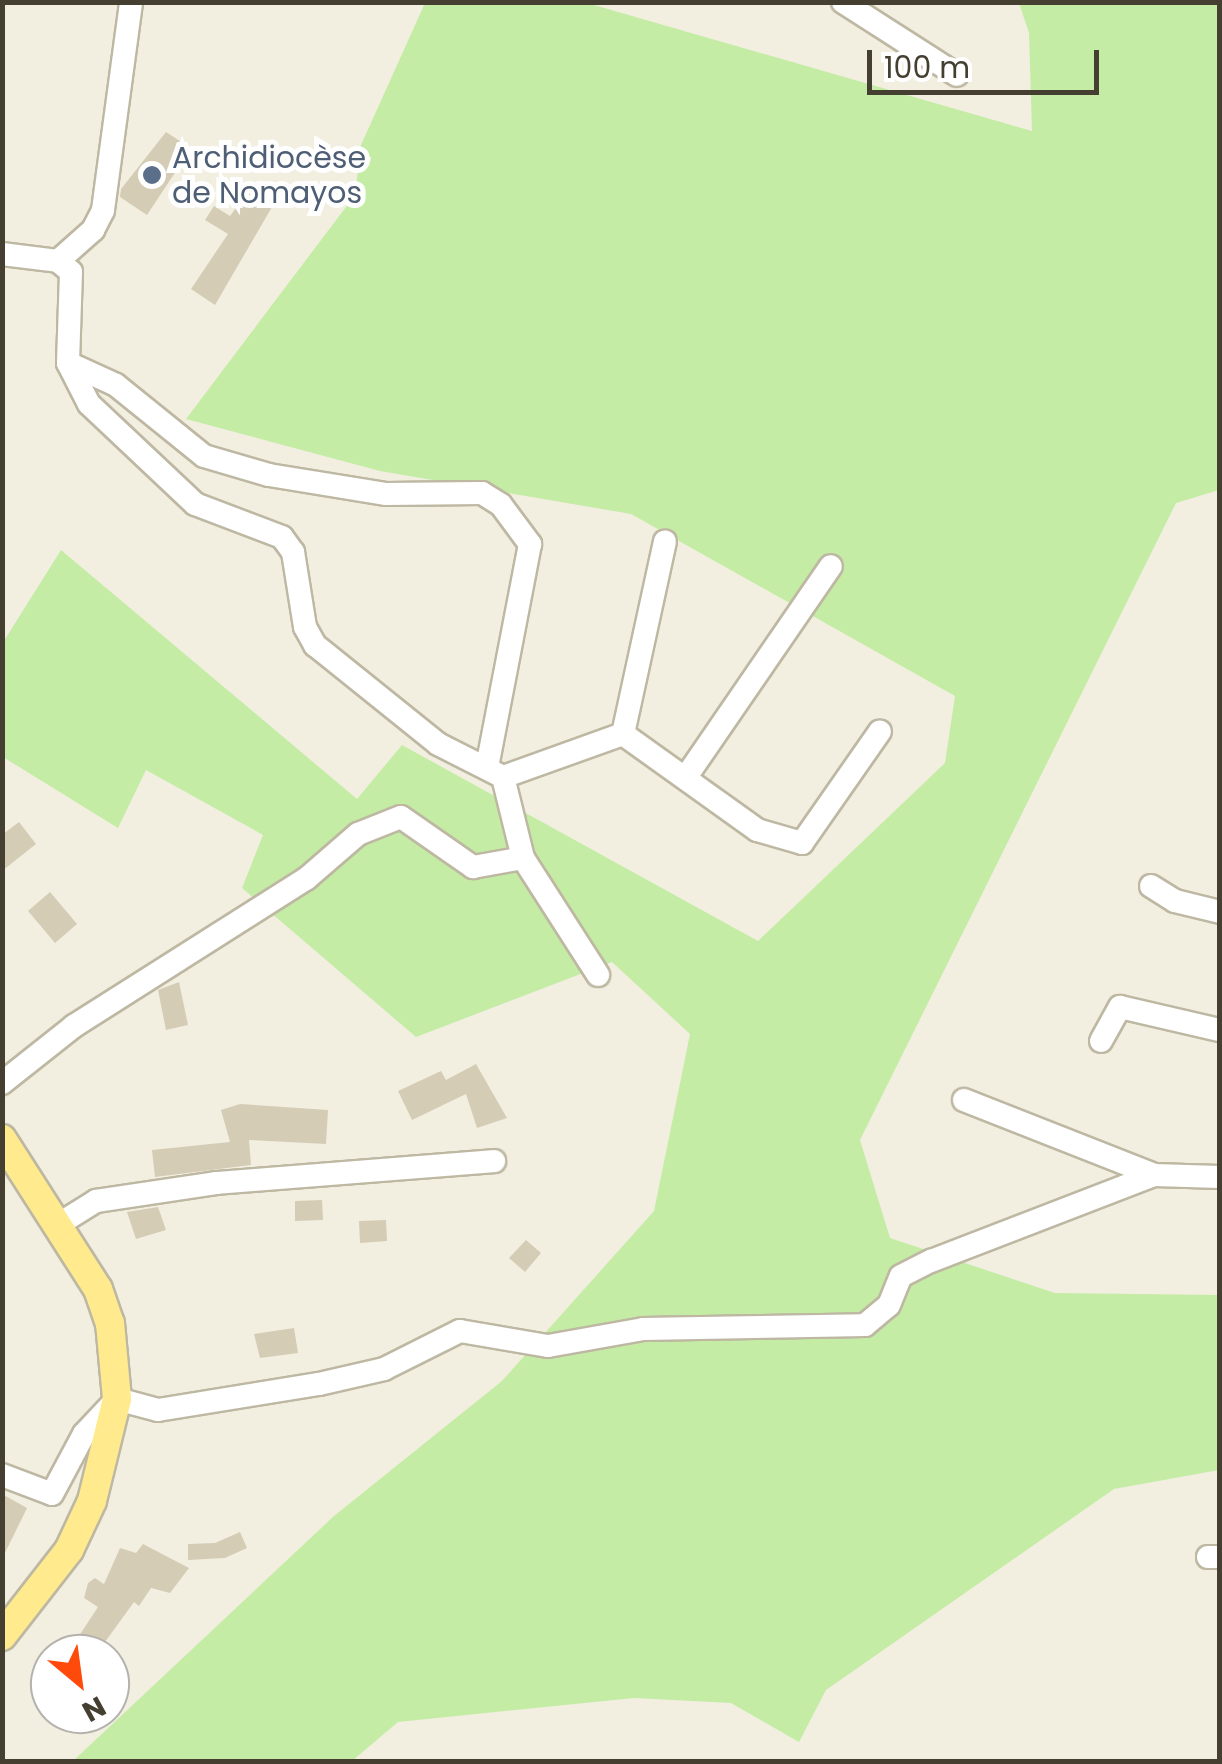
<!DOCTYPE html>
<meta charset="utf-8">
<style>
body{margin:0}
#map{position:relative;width:1222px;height:1764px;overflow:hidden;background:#f2efe1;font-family:Poppins,sans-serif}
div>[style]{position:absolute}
.green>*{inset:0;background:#c4eca5}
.building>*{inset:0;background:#d4ccb5}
.roads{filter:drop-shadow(2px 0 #beb8a3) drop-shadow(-2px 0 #beb8a3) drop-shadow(0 2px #beb8a3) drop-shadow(0 -2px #beb8a3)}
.minor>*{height:22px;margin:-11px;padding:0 11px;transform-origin:11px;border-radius:11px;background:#fff}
.major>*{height:28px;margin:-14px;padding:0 14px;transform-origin:14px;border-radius:14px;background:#ffeb8d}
.dots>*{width:28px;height:28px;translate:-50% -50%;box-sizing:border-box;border:5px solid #fff;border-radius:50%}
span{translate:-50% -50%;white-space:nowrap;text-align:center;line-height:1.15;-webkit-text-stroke:10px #fff;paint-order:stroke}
.service-label{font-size:30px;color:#4e5e75}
.left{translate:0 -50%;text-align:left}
.frame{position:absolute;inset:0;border:5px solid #443f31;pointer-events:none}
.north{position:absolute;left:30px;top:1634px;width:100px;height:100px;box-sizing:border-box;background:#fff;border:2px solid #b4b2ad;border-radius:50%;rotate:151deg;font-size:28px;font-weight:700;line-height:40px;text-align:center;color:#443f31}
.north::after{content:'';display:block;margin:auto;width:35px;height:45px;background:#ff4a0b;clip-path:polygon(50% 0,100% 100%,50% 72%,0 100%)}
.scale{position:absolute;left:867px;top:50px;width:232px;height:45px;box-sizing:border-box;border:5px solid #443f31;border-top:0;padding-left:12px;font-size:30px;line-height:35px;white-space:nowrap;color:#443f31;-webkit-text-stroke:8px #fff;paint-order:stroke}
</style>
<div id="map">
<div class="green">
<i style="clip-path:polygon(425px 3px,587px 3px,1032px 131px,1029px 33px,1019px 3px,1219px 3px,1219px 490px,1176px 503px,860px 1140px,890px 1238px,1055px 1293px,1219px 1295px,1219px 1470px,1114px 1489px,826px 1690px,799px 1742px,731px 1703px,634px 1698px,398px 1722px,352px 1761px,73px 1761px,334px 1516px,502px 1381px,654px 1211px,690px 1034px,612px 962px,416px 1037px,242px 888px,263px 835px,146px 770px,118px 828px,3px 757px,2px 644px,61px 550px,357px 799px,402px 745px,758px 941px,945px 763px,955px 696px,631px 514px,380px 471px,186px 419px,355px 195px,361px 145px)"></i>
</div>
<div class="building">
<i style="clip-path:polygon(166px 132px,186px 145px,180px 152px,186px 156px,147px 215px,120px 197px,121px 189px)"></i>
<i style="clip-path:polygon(249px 190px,272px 207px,215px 305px,191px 289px,228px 234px,205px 220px,214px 206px,230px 216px)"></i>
<i style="clip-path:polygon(19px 822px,36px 844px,2px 871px,2px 835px)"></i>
<i style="clip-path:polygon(50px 892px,77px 924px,55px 943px,28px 911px)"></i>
<i style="clip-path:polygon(179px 982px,188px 1025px,166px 1030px,158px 990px)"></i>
<i style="clip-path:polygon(476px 1064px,507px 1118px,477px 1128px,466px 1094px,412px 1120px,398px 1091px,441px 1071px,446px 1080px)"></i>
<i style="clip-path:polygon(240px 1104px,328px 1110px,326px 1144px,249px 1140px,251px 1165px,155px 1177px,152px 1150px,230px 1142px,221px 1110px)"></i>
<i style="clip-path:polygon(322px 1200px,323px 1220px,295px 1221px,295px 1201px)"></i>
<i style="clip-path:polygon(158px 1207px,166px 1230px,136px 1239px,127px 1212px)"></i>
<i style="clip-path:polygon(386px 1220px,387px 1241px,360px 1243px,359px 1221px)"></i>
<i style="clip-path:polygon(526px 1240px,541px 1253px,525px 1272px,509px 1258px)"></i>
<i style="clip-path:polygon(294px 1328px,298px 1353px,260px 1358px,254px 1334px)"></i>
<i style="clip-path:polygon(2px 1494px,27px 1508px,2px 1559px)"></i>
<i style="clip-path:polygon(240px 1532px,247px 1548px,225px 1558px,188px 1560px,188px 1544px,215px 1543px)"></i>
<i style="clip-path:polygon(143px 1544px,189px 1568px,170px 1593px,151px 1588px,139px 1606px,134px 1602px,97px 1653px,77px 1639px,98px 1607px,84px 1598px,88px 1583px,95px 1578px,104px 1584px,120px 1548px,136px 1553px)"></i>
</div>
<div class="roads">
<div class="minor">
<i style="left:843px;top:2px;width:135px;rotate:32.6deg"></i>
<i style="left:2px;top:254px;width:56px;rotate:7.1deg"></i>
<i style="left:58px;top:261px;width:17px;rotate:40deg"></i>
<i style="left:71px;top:272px;width:91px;rotate:91.9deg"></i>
<i style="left:68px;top:363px;width:46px;rotate:62.9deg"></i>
<i style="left:89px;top:404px;width:146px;rotate:43.3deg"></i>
<i style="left:195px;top:504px;width:93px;rotate:20.8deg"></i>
<i style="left:282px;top:537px;width:19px;rotate:54deg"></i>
<i style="left:293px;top:552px;width:76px;rotate:80.9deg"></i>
<i style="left:305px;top:627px;width:21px;rotate:61deg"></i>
<i style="left:315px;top:645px;width:158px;rotate:38.8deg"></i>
<i style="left:438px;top:744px;width:73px;rotate:26.9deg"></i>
<i style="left:503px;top:777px;width:127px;rotate:-19.7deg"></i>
<i style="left:623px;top:734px;width:165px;rotate:35.6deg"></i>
<i style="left:757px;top:830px;width:47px;rotate:16.1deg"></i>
<i style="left:802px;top:843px;width:136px;rotate:-55.1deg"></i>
<i style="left:58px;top:261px;width:47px;rotate:-41.5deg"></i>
<i style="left:93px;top:230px;width:22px;rotate:-63deg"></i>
<i style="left:103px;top:210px;width:210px;rotate:-82.3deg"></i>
<i style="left:68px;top:363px;width:53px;rotate:24.6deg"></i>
<i style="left:116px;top:385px;width:113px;rotate:38.9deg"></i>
<i style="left:204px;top:456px;width:68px;rotate:16.3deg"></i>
<i style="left:269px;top:475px;width:119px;rotate:9.2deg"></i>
<i style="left:386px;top:494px;width:96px;rotate:-0.6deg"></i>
<i style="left:482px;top:493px;width:22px;rotate:32deg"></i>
<i style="left:501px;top:505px;width:49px;rotate:53.4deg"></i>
<i style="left:530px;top:544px;width:228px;rotate:100.9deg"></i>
<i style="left:623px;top:734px;width:197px;rotate:-77.7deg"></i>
<i style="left:688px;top:774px;width:252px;rotate:-55.5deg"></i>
<i style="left:503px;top:777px;width:83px;rotate:76.1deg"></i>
<i style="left:523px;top:858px;width:139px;rotate:57.3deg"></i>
<i style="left:1151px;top:886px;width:28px;rotate:32deg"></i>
<i style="left:1175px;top:901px;width:46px;rotate:13.7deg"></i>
<i style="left:1101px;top:1041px;width:39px;rotate:-61deg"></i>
<i style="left:1120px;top:1007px;width:103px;rotate:13deg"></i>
<i style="left:2px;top:1083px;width:92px;rotate:-38.4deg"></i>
<i style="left:74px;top:1026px;width:275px;rotate:-32.4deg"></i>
<i style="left:306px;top:879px;width:69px;rotate:-40.9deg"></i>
<i style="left:358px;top:834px;width:46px;rotate:-21.6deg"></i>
<i style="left:401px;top:817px;width:88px;rotate:34.8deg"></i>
<i style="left:473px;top:867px;width:51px;rotate:-10.2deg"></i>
<i style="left:964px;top:1100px;width:204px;rotate:21.5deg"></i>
<i style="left:59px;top:1224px;width:44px;rotate:-31.9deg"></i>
<i style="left:96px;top:1201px;width:121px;rotate:-8.5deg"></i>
<i style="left:216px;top:1183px;width:279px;rotate:-4.5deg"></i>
<i style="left:2px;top:1475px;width:53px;rotate:20.8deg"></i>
<i style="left:52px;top:1494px;width:68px;rotate:-61.9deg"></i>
<i style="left:84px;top:1434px;width:48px;rotate:-46.7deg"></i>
<i style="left:117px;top:1399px;width:42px;rotate:15deg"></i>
<i style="left:158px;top:1410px;width:163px;rotate:-9.2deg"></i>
<i style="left:319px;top:1384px;width:67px;rotate:-13deg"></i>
<i style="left:384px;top:1369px;width:85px;rotate:-26.6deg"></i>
<i style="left:460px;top:1331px;width:89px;rotate:9.7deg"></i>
<i style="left:548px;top:1346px;width:97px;rotate:-10.1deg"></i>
<i style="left:643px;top:1329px;width:222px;rotate:-1deg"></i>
<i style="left:865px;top:1325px;width:31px;rotate:-40deg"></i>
<i style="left:889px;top:1305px;width:31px;rotate:-68deg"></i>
<i style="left:901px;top:1276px;width:34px;rotate:-27deg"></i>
<i style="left:931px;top:1261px;width:239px;rotate:-21.1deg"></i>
<i style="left:1154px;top:1175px;width:66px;rotate:1.7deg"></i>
<i style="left:1208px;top:1557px;width:12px"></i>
</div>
<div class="major">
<i style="left:2px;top:1139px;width:178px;rotate:57.4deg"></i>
<i style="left:98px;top:1289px;width:36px;rotate:71deg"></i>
<i style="left:110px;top:1323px;width:76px;rotate:84.7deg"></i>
<i style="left:117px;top:1399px;width:105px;rotate:103.8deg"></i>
<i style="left:92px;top:1501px;width:54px;rotate:115.1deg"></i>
<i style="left:69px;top:1550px;width:109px;rotate:127.9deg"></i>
</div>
</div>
<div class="dots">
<i style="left:152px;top:175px;background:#5c6f8a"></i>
</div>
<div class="service-label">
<span class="left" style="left:172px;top:175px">Archidiocèse<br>de Nomayos</span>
</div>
<div class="frame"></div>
<div class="north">N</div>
<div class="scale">100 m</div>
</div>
